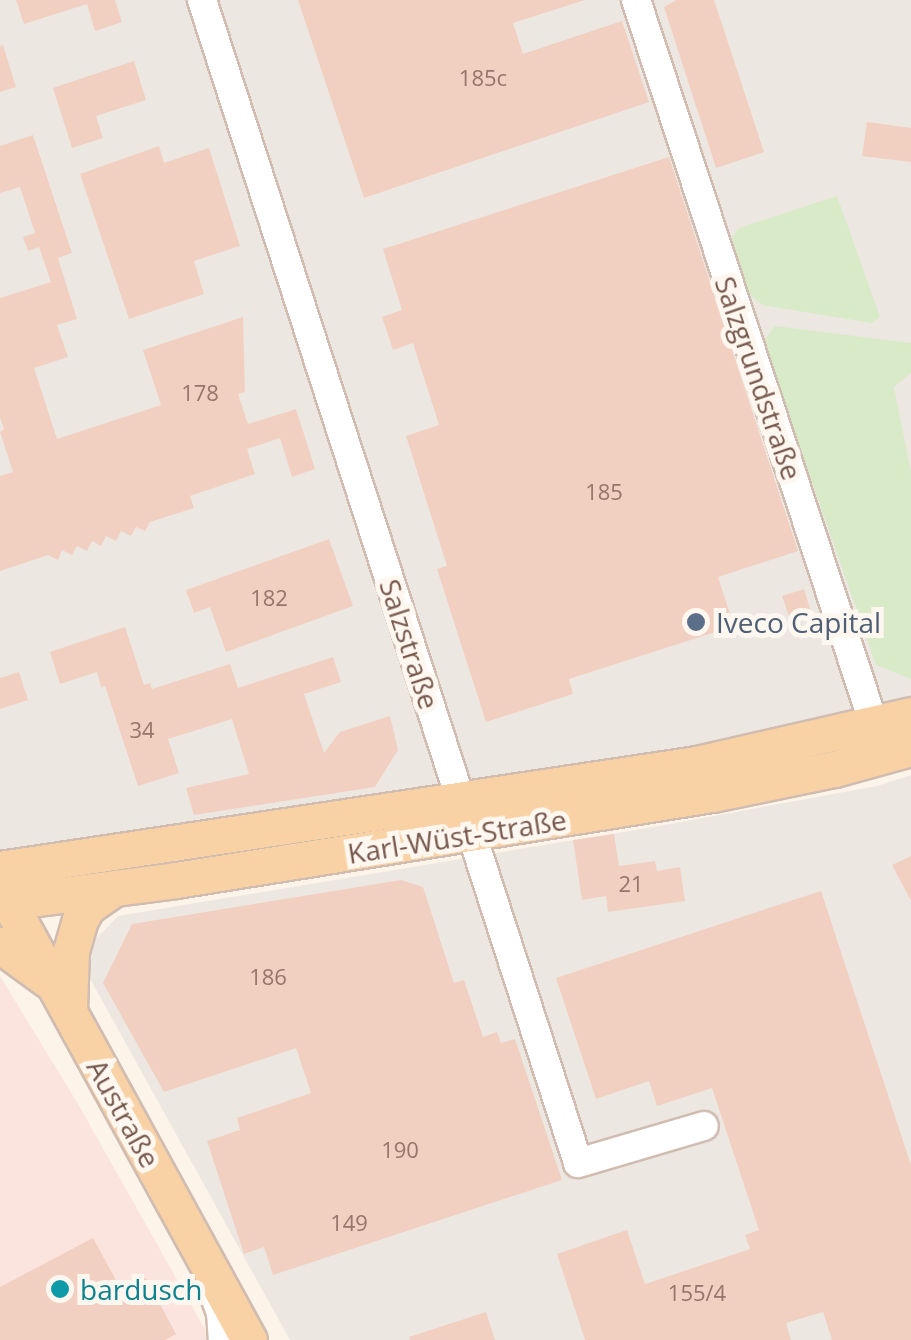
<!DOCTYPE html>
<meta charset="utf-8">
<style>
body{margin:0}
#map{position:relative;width:911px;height:1340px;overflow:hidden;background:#fcf3e9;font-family:"Open Sans",sans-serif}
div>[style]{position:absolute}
.commercial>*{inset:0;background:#fce4de}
.industrial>*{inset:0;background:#ede7e2}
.green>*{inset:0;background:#d8eac8}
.building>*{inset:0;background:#f1d0c2}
.roads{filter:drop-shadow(2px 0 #d0bcb1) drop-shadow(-2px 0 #d0bcb1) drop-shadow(0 2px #d0bcb1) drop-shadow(0 -2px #d0bcb1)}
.minor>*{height:28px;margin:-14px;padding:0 14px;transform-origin:14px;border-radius:14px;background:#fff}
.major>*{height:35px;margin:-17.5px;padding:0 17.5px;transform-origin:17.5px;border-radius:17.5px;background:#f8d2a5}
.dots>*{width:28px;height:28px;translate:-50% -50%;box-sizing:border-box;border:5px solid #fef7f0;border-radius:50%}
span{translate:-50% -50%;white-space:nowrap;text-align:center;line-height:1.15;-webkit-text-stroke:10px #fef7f0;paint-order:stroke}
.number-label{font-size:22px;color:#95766a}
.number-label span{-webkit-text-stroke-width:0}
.street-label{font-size:28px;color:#76584d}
.service-label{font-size:28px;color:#4e5e75}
.left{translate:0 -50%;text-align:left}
.culture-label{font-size:28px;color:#0d838f}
</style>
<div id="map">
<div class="commercial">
<i style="clip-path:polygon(0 976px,78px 1104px,211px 1340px,0 1340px)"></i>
</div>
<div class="industrial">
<i style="clip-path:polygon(0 0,911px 0,911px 732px,0 881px)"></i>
<i style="clip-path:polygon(911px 775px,911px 1340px,290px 1340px,88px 975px,91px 944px,118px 916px,659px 826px,877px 786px)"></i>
</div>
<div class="green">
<i style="clip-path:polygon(837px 196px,880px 317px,872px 323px,762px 305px,747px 292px,732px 237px,739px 228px)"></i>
<i style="clip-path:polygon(775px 326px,911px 343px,911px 373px,894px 387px,911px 472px,911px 679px,876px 665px,763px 342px)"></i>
</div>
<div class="building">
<i style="clip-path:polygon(16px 0,115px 0,122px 22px,95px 31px,87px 4px,24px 24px)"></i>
<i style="clip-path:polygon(298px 0,585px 0,513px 23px,523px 54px,622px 21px,649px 102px,364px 198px)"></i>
<i style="clip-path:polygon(676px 0,714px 0,764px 152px,716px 168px,664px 7px)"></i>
<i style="clip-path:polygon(3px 45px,16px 87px,0 92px,0 46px)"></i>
<i style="clip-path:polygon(134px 61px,146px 100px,96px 116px,103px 138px,72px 148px,53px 88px)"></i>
<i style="clip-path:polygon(867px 122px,911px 128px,911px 162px,862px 156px)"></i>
<i style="clip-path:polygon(33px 135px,72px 253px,58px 258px,77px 319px,57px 325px,68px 357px,34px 368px,57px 439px,161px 405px,143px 350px,243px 317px,245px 392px,238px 394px,248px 424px,296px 409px,315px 469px,292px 477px,280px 438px,247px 449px,255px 474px,190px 496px,194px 508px,150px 522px,145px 531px,136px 527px,131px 536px,121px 531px,116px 541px,106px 536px,101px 546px,92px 541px,87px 551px,77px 546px,72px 555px,62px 550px,58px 560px,48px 555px,0 571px,0 476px,13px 472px,0 432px,4px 429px,0 417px,0 298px,51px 282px,39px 247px,28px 251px,23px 237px,35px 233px,20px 187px,0 193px,0 146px)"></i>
<i style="clip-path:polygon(159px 146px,164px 163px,209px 148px,240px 246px,194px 261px,204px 294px,129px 319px,80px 174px)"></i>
<i style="clip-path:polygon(669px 157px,798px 551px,718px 577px,734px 626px,569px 679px,573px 694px,486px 722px,437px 569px,447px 566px,406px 436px,439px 425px,413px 343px,393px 350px,382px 317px,402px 310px,383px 249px)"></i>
<i style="clip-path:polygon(329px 539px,353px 606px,226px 652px,210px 607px,194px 613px,186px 590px)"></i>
<i style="clip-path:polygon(804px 589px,810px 609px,789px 616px,782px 596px)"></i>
<i style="clip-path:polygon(125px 627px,144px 685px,150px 683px,152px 689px,230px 664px,238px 688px,333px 657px,341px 682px,304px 694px,324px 753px,340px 732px,390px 716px,398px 750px,375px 787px,194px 815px,186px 788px,249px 774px,232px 719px,168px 739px,179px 773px,138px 786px,105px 686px,101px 687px,97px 672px,60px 684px,50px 652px)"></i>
<i style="clip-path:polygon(19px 672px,28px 700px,0 709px,0 678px)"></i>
<i style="clip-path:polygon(614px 834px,619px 866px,655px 861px,657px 871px,680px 867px,685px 901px,608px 912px,606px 896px,582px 900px,573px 840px)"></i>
<i style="clip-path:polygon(911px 856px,911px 901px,892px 865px)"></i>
<i style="clip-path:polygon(401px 880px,423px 887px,454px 983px,464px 980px,483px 1037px,497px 1032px,501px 1043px,515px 1039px,562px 1180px,273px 1275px,264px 1247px,244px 1254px,207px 1141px,240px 1130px,237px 1118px,311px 1093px,296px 1048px,164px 1092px,103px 983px,132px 924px)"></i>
<i style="clip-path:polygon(821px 891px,911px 1165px,911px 1340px,832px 1340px,823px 1312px,786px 1323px,791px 1340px,585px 1340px,557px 1254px,627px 1230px,645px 1284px,750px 1249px,745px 1235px,759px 1230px,712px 1088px,657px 1106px,649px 1081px,596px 1099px,556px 978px)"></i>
<i style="clip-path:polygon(93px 1238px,122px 1291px,146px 1278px,176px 1334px,165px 1340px,0 1340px,0 1287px)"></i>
<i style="clip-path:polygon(486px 1312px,495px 1340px,410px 1340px,409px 1337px)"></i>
</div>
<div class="roads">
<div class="minor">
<i style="left:202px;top:0;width:1222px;rotate:72.08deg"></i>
<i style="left:578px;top:1163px;width:131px;rotate:-16.4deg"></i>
<i style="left:636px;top:0;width:779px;rotate:71.82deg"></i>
<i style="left:214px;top:1294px;width:20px;rotate:70deg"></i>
<i style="left:221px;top:1313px;width:27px;rotate:86deg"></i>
</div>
<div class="major">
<i style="left:0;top:869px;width:705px;rotate:-8.57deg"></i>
<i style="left:697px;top:764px;width:220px;rotate:-12.9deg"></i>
<i style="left:0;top:886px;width:518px;rotate:61.26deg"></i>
<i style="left:0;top:903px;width:177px;rotate:-7.4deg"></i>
<i style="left:176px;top:880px;width:543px;rotate:-9.12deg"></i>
<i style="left:712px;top:794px;width:125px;rotate:-11.6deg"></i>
<i style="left:834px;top:769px;width:80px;rotate:-15.3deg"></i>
<i style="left:0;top:945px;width:59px;rotate:36.1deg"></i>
<i style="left:69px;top:1010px;width:59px;rotate:-88.1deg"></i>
<i style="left:71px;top:951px;width:32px;rotate:-74deg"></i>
<i style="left:80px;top:920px;width:15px;rotate:-62deg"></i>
<i style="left:87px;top:907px;width:32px;rotate:-35deg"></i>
</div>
</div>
<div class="dots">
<i style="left:696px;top:622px;background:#5c6f8a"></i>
<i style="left:60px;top:1289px;background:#0f9aa8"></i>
</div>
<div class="number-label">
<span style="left:483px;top:78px">185c</span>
<span style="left:200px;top:393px">178</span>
<span style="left:604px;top:492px">185</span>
<span style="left:269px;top:598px">182</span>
<span style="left:142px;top:730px">34</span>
<span style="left:631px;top:884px">21</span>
<span style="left:268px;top:977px">186</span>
<span style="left:400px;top:1150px">190</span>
<span style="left:349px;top:1223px">149</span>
<span style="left:697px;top:1293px">155/4</span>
</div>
<div class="street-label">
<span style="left:759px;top:378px;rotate:71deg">Salzgrundstraße</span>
<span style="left:410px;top:644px;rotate:72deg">Salzstraße</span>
<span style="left:457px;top:836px;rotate:-9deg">Karl-Wüst-Straße</span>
<span style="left:124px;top:1113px;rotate:61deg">Austraße</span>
</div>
<div class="service-label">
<span class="left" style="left:716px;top:622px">Iveco Capital</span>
</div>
<div class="culture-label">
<span class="left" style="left:80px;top:1289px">bardusch</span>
</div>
</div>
